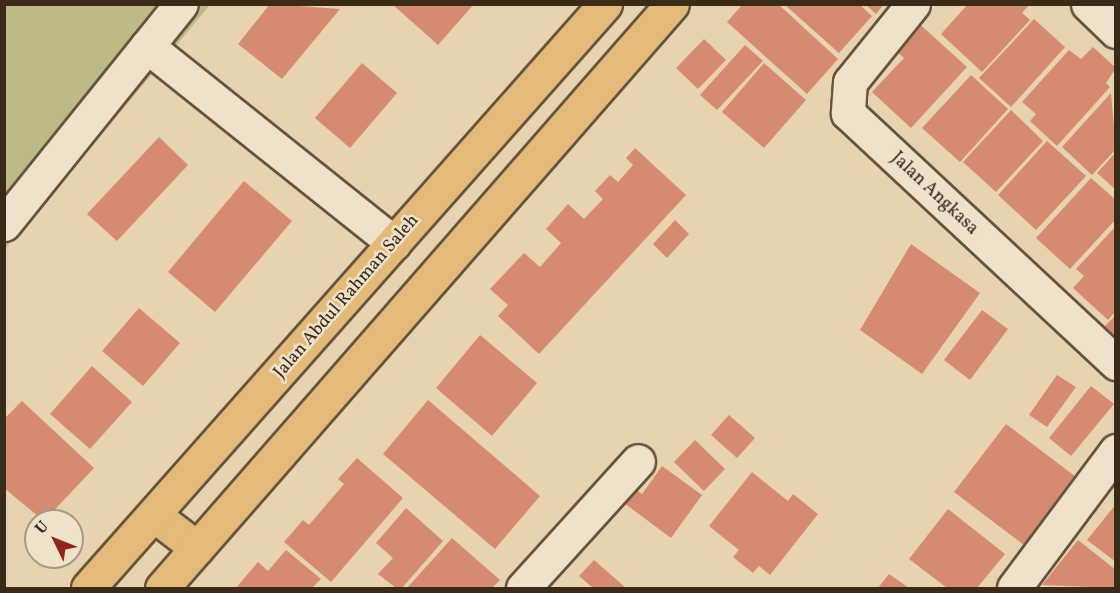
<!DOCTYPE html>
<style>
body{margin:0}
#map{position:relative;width:1120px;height:593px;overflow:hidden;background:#e7d3af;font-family:Vollkorn,serif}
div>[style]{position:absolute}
.green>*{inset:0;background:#bdba86}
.building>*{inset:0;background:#d68b70}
.roads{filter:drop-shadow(2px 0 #65543e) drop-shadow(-2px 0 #65543e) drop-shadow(0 2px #65543e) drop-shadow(0 -2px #65543e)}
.minor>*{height:33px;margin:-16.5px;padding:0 16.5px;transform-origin:16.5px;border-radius:16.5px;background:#efe2cb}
.highway>*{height:33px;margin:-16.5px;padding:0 16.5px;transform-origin:16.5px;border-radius:16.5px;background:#e4ba78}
span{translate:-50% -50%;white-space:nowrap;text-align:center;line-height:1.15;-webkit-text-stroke:5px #efe2cb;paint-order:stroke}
.street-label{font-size:18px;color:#3a2a18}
.frame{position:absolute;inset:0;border:6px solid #3a2a18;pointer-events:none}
.north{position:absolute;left:24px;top:509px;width:60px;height:60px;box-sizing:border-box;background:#efe2cb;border:2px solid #a79883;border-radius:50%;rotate:313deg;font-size:16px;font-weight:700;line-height:24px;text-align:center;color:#3a2a18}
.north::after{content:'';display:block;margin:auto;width:21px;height:27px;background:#8f2418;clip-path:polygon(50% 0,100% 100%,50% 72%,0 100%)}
</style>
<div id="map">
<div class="green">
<i style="clip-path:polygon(5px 5px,210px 5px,5px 249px)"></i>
</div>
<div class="building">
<i style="clip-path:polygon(270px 4px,340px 9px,282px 79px,238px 44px)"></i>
<i style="clip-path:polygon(392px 4px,474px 4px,438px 45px)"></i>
<i style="clip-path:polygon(743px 4px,778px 4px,838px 59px,807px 94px,727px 22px)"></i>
<i style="clip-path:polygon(784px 4px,859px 4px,872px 16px,839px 53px)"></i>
<i style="clip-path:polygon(865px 4px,884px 4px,876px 14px)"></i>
<i style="clip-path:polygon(968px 4px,1030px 4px,1022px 13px,1030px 20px,982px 72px,941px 34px)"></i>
<i style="clip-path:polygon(914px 19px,967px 67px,911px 128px,872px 92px,904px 58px,889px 45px)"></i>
<i style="clip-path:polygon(1034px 19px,1065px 47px,1011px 107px,979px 78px)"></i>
<i style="clip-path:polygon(704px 39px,726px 60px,698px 89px,676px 68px)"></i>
<i style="clip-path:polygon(745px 45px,763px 61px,717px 110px,700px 95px)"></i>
<i style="clip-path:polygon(1093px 47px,1116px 68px,1106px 83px,1110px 87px,1057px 146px,1030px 121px,1036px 114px,1022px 102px,1069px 50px,1081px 59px)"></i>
<i style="clip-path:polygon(362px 63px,397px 93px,350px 148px,315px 118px)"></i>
<i style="clip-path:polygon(764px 63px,806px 100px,764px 148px,722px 112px)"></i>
<i style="clip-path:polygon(971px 75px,1008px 109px,960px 162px,922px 128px)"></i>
<i style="clip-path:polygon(1111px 93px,1116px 149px,1092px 175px,1062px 147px)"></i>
<i style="clip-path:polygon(1011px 110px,1043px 141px,996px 192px,963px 162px)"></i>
<i style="clip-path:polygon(159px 137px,188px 165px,117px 241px,87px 214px)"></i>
<i style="clip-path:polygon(1047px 141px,1086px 176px,1036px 230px,998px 195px)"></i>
<i style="clip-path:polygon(635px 148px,686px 195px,539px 354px,498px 316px,508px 305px,490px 289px,524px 253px,540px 267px,561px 243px,546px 229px,568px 204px,584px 219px,603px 199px,595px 191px,610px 175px,618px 182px,633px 165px,626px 158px)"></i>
<i style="clip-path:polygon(1116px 152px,1116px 190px,1097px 173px)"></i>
<i style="clip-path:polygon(1091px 178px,1116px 200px,1116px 219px,1070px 269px,1036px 238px)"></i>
<i style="clip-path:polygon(244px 181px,292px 221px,215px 312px,168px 272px)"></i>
<i style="clip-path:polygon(675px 220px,689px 234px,667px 258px,653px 244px)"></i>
<i style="clip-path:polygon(1116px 226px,1116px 311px,1108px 320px,1073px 288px,1084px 276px,1076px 269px)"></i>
<i style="clip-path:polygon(911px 244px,980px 293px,922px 374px,860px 330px)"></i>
<i style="clip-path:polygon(139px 308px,180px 343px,143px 386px,102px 351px)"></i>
<i style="clip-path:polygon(982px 310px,1008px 329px,970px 380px,944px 360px)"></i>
<i style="clip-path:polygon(1116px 315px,1116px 340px,1103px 328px)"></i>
<i style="clip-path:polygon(480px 335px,537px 383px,492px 436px,436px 388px)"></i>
<i style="clip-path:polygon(92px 366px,132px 402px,90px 449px,50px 414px)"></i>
<i style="clip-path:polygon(1057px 375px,1076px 387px,1047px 427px,1029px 415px)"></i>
<i style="clip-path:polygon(1091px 386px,1114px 404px,1071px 456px,1049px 438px)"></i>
<i style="clip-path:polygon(428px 400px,540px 496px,495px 549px,383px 454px)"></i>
<i style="clip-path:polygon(22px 401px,94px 468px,44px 521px,4px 488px,4px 419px)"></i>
<i style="clip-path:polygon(729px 415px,755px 438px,737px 458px,711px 435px)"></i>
<i style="clip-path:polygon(1006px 424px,1080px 480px,1028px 548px,954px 492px)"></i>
<i style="clip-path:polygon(695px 440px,725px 469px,704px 491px,674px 462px)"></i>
<i style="clip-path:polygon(357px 458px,403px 498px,331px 582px,284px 542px,303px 520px,309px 525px,344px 484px,338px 479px)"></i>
<i style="clip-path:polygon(662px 466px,702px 495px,671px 538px,624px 503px,635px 489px,642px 494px)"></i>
<i style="clip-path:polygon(752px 472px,788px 501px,793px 494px,818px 514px,770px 575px,759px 566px,753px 573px,733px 557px,739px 550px,709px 526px)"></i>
<i style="clip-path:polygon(1116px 504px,1116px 562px,1087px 540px)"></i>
<i style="clip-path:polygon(406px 508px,443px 541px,402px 588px,396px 588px,378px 574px,393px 558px,376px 543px)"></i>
<i style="clip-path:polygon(948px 509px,1005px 554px,977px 588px,947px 588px,909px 559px)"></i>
<i style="clip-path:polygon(452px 538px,500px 580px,492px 588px,407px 588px)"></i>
<i style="clip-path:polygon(1078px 540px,1116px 570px,1116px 588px,1042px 585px)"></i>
<i style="clip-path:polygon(286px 550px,321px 579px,312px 588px,236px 588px,258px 562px,268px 571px)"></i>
<i style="clip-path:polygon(594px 560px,626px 588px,593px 588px,579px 576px)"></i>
<i style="clip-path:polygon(889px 574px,909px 588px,878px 588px)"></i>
</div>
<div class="roads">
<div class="minor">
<i style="left:913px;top:4px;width:100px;rotate:128.9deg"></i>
<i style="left:850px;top:82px;width:31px;rotate:94deg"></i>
<i style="left:848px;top:113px;width:367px;rotate:43deg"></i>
<i style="left:1088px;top:4px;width:39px;rotate:44deg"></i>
<i style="left:147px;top:46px;width:316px;rotate:38.6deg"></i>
<i style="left:4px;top:224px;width:282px;rotate:-51.2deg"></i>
<i style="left:523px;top:588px;width:171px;rotate:-47.8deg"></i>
<i style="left:1014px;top:588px;width:171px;rotate:-53.3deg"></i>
</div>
<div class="highway">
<i style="left:154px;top:515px;width:54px;rotate:37.5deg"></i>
<i style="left:88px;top:588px;width:780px;rotate:-48.48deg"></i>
<i style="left:162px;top:588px;width:775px;rotate:-48.87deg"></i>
</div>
</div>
<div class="street-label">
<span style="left:934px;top:194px;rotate:43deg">Jalan Angkasa</span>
<span style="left:347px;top:297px;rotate:-49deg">Jalan Abdul Rahman Saleh</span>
</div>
<div class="frame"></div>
<div class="north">U</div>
</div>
